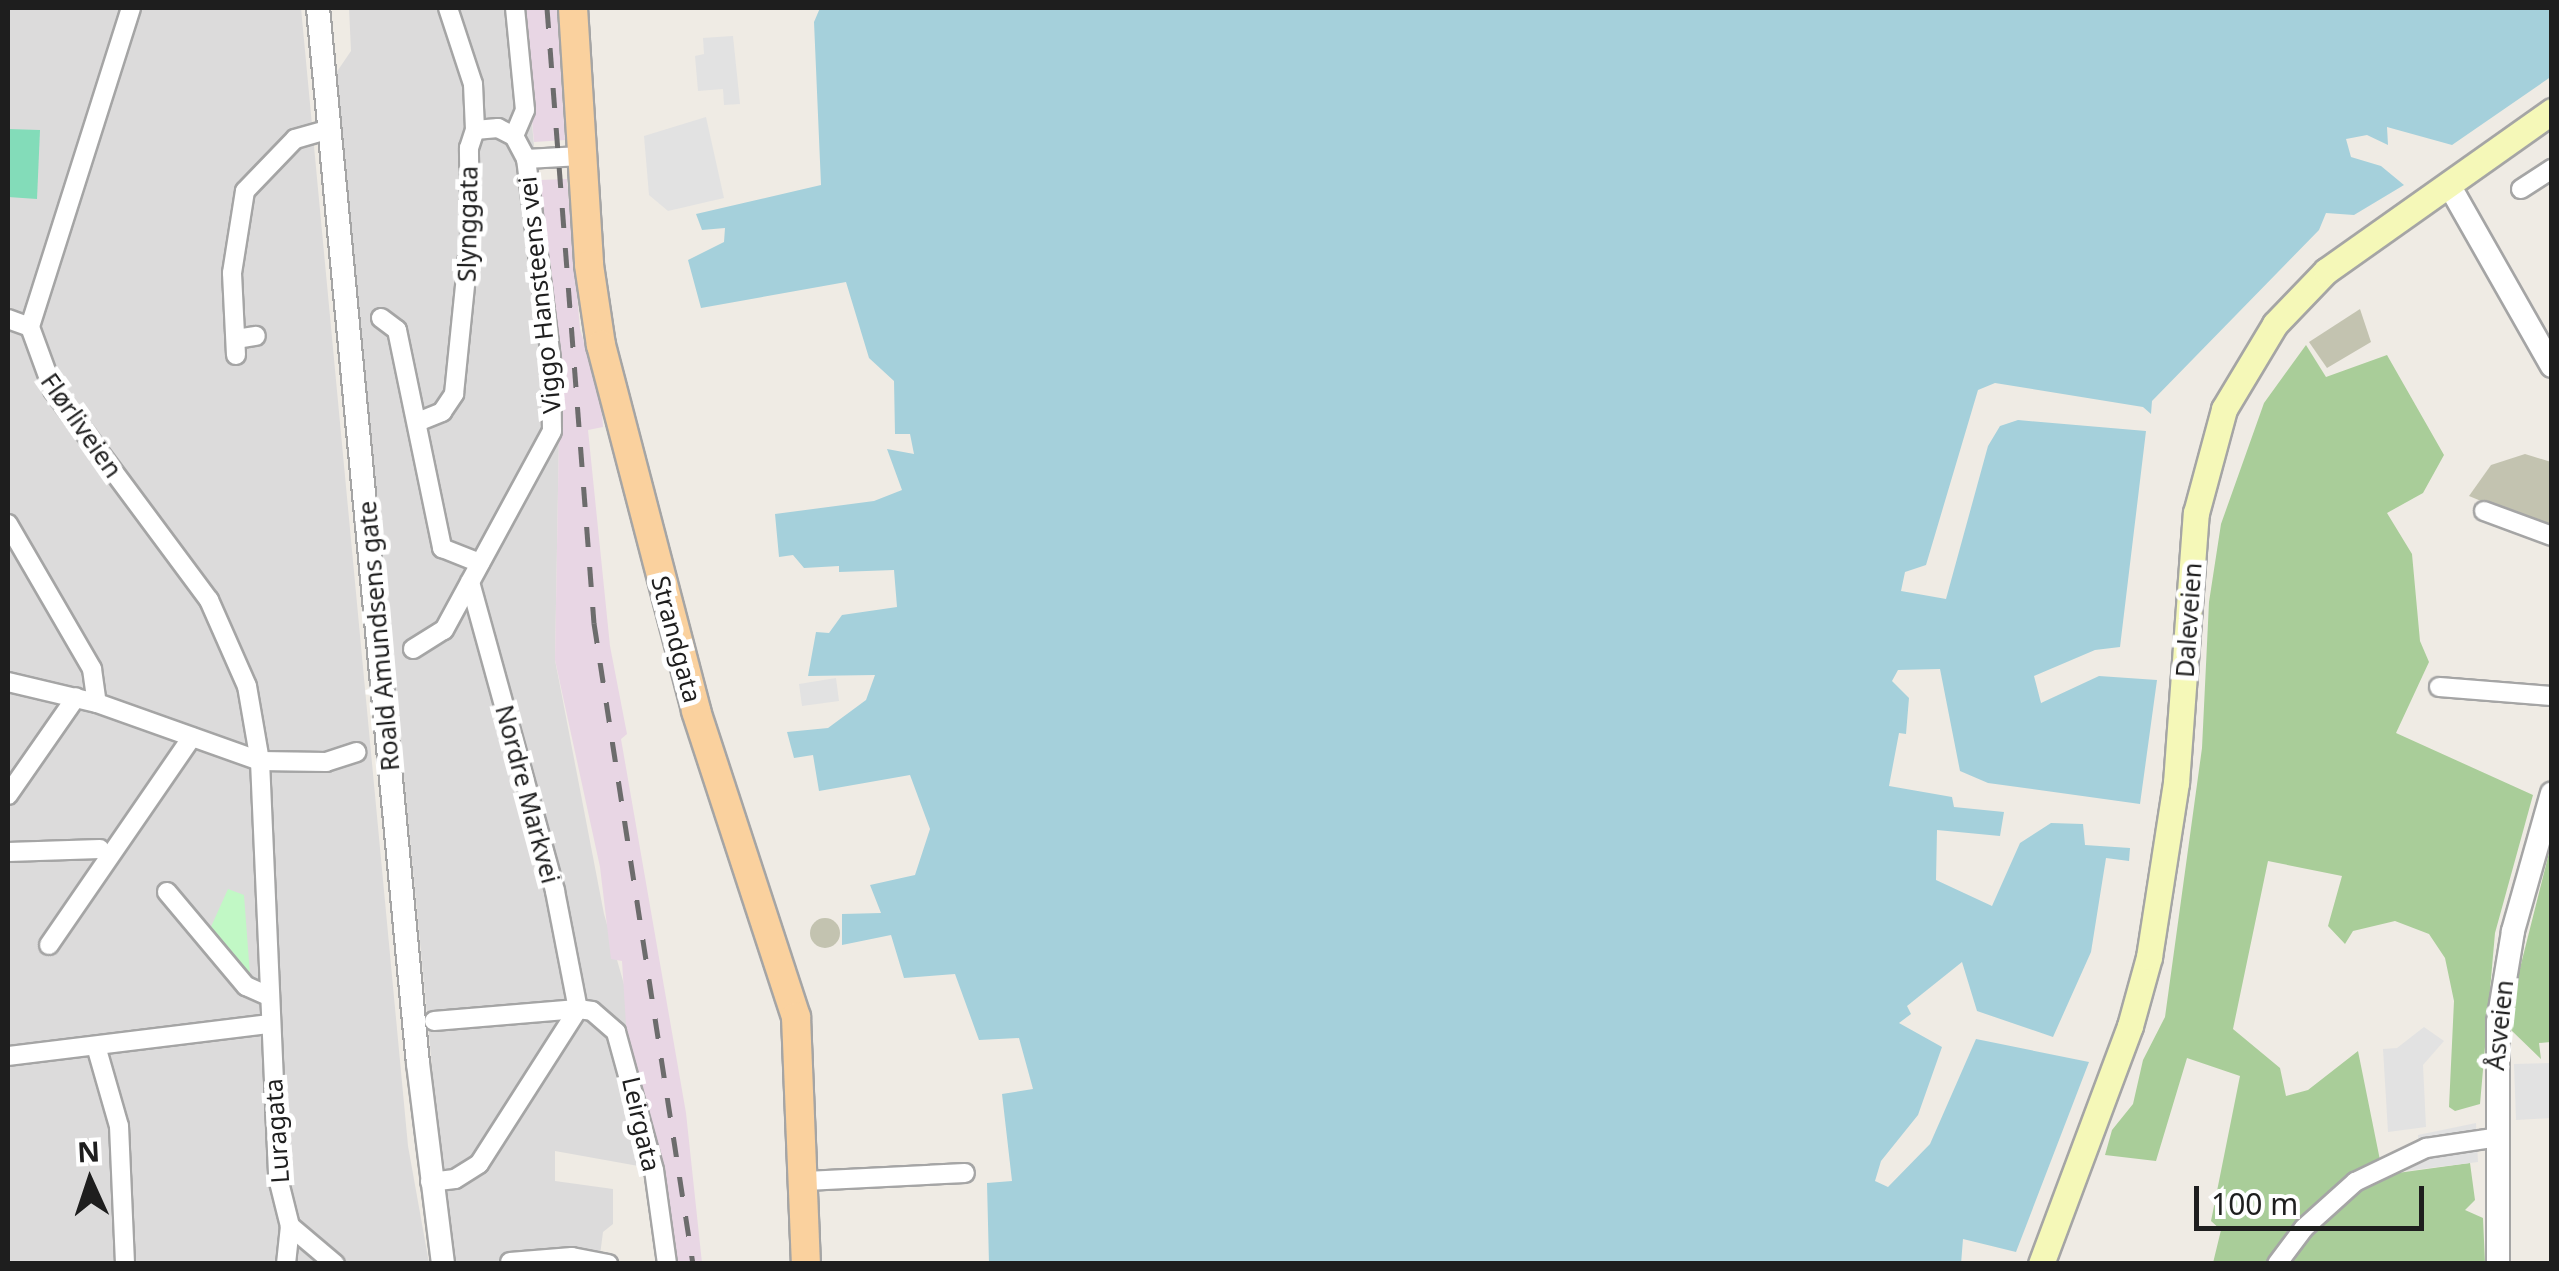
<!DOCTYPE html>
<meta charset="utf-8">
<style>
body{margin:0}
#map{position:relative;width:2559px;height:1271px;overflow:hidden;background:#efebe4;font-family:"Noto Sans",sans-serif}
div>[style]{position:absolute}
.residential>*{inset:0;background:#dcdbdb}
.industrial>*{inset:0;background:#e8d6e4}
.construction>*{inset:0;background:#c3c3b0}
.round{border-radius:50%}
.forest>*{inset:0;background:#a9cd99}
.park>*{inset:0;background:#c1f8c5}
.pitch>*{inset:0;background:#83dcb9}
.parking>*{inset:0;background:#e2e2e2}
.water>*{inset:0;background:#a5d0db}
.roads{filter:drop-shadow(2px 0 #a5a5a5) drop-shadow(-2px 0 #a5a5a5) drop-shadow(0 2px #a5a5a5) drop-shadow(0 -2px #a5a5a5)}
.minor>*{height:18px;margin:-9px;padding:0 9px;transform-origin:9px;border-radius:9px;background:#fff}
.tertiary>*{height:22px;margin:-11px;padding:0 11px;transform-origin:11px;border-radius:11px;background:#fff}
.secondary>*{height:25px;margin:-12.5px;padding:0 12.5px;transform-origin:12.5px;border-radius:12.5px;background:#f5f8b8}
.primary>*{height:28px;margin:-14px;padding:0 14px;transform-origin:14px;border-radius:14px;background:#fad19e}
.rail>*{height:5px;margin-top:-2.5px;transform-origin:0;background:repeating-linear-gradient(90deg,#6c6c6c 0 20px,transparent 0 40px)}
span{translate:-50% -50%;white-space:nowrap;text-align:center;line-height:1.15;-webkit-text-stroke:10px #fff;paint-order:stroke}
.street-label{font-size:25px;color:#1e1e1e}
.frame{position:absolute;inset:0;border:10px solid #1e1e1e;pointer-events:none}
.north{position:absolute;left:40px;top:1131px;width:100px;height:100px;-webkit-text-stroke:8px #fff;paint-order:stroke;rotate:357deg;font-size:28px;font-weight:700;line-height:40px;text-align:center;color:#1e1e1e}
.north::after{content:'';display:block;margin:auto;width:35px;height:45px;background:#1e1e1e;clip-path:polygon(50% 0,100% 100%,50% 72%,0 100%)}
.scale{position:absolute;left:2194px;top:1186px;width:230px;height:45px;box-sizing:border-box;border:5px solid #1e1e1e;border-top:0;padding-left:12px;font-size:30px;line-height:35px;white-space:nowrap;color:#1e1e1e;-webkit-text-stroke:8px #fff;paint-order:stroke}
</style>
<div id="map">
<div class="residential">
<i style="clip-path:polygon(8px 8px,301px 8px,408px 1146px,429px 1263px,8px 1263px)"></i>
<i style="clip-path:polygon(349px 8px,522px 8px,559px 435px,555px 660px,604px 914px,629px 1002px,626px 1025px,610px 1040px,644px 1167px,555px 1151px,555px 1181px,613px 1189px,613px 1224px,603px 1232px,599px 1263px,456px 1264px,447px 1222px,336px 73px,351px 51px)"></i>
</div>
<div class="industrial">
<i style="clip-path:polygon(522px 8px,557px 8px,565px 140px,534px 142px)"></i>
<i style="clip-path:polygon(567px 179px,580px 329px,601px 398px,603px 427px,588px 430px,610px 646px,627px 734px,621px 739px,686px 1113px,702px 1263px,671px 1263px,660px 1174px,626px 1025px,622px 961px,611px 959px,600px 867px,555px 660px,559px 434px,536px 188px,540px 180px)"></i>
</div>
<div class="construction">
<i style="clip-path:polygon(2360px 309px,2371px 342px,2327px 368px,2309px 342px)"></i>
<i style="clip-path:polygon(2525px 454px,2551px 462px,2551px 530px,2469px 496px,2491px 465px)"></i>
<i class="round" style="left:810px;top:918px;width:30px;height:30px"></i>
</div>
<div class="forest">
<i style="clip-path:polygon(2306px 345px,2326px 377px,2387px 355px,2444px 455px,2423px 493px,2387px 513px,2412px 554px,2420px 641px,2429px 662px,2396px 733px,2533px 795px,2495px 933px,2480px 1104px,2455px 1111px,2449px 1107px,2454px 1001px,2445px 958px,2429px 934px,2395px 921px,2353px 931px,2345px 944px,2328px 926px,2342px 876px,2268px 861px,2233px 1029px,2280px 1068px,2286px 1096px,2308px 1090px,2358px 1051px,2383px 1175px,2470px 1163px,2475px 1200px,2465px 1210px,2483px 1218px,2485px 1263px,2213px 1263px,2221px 1230px,2211px 1221px,2240px 1076px,2187px 1058px,2156px 1161px,2105px 1155px,2112px 1130px,2133px 1104px,2143px 1060px,2165px 1017px,2202px 748px,2209px 602px,2221px 524px,2264px 403px)"></i>
<i style="clip-path:polygon(2551px 845px,2551px 1042px,2539px 1043px,2541px 1059px,2511px 1030px,2515px 988px)"></i>
</div>
<div class="park">
<i style="clip-path:polygon(228px 889px,244px 895px,250px 975px,210px 929px)"></i>
</div>
<div class="pitch">
<i style="clip-path:polygon(8px 129px,40px 130px,37px 199px,8px 197px)"></i>
</div>
<div class="parking">
<i style="clip-path:polygon(733px 36px,740px 104px,724px 105px,723px 89px,698px 91px,695px 56px,704px 54px,703px 38px)"></i>
<i style="clip-path:polygon(706px 117px,724px 198px,668px 211px,649px 195px,644px 136px)"></i>
<i style="clip-path:polygon(836px 678px,839px 701px,802px 706px,799px 684px)"></i>
<i style="clip-path:polygon(2424px 1027px,2444px 1041px,2423px 1065px,2426px 1127px,2388px 1132px,2383px 1049px,2397px 1048px)"></i>
<i style="clip-path:polygon(2551px 1063px,2551px 1118px,2516px 1120px,2514px 1064px)"></i>
<i style="clip-path:polygon(2476px 1123px,2478px 1162px,2397px 1172px,2420px 1155px,2418px 1135px)"></i>
</div>
<div class="water">
<i style="clip-path:polygon(820px 8px,2551px 8px,2552px 76px,2452px 145px,2387px 127px,2388px 145px,2367px 135px,2346px 139px,2351px 157px,2381px 166px,2404px 185px,2354px 215px,2326px 213px,2319px 230px,2152px 401px,2151px 414px,2143px 407px,1995px 383px,1978px 390px,1926px 565px,1905px 572px,1901px 591px,1946px 599px,1988px 446px,2000px 426px,2018px 420px,2146px 431px,2120px 647px,2095px 650px,2034px 676px,2041px 703px,2099px 676px,2157px 680px,2140px 804px,1988px 783px,1960px 771px,1940px 669px,1898px 670px,1892px 681px,1909px 698px,1906px 734px,1899px 733px,1889px 786px,1952px 797px,1954px 807px,2004px 812px,2000px 836px,1937px 830px,1936px 880px,1992px 906px,2020px 843px,2051px 823px,2083px 824px,2085px 845px,2130px 848px,2129px 861px,2106px 858px,2091px 952px,2053px 1037px,1977px 1011px,1962px 962px,1907px 1006px,1911px 1014px,1899px 1023px,1942px 1047px,1918px 1115px,1881px 1161px,1875px 1181px,1888px 1187px,1930px 1144px,1976px 1039px,2089px 1062px,2016px 1252px,1963px 1239px,1961px 1264px,989px 1264px,987px 1183px,1012px 1181px,1002px 1094px,1033px 1089px,1019px 1038px,979px 1040px,955px 974px,904px 978px,891px 935px,842px 945px,842px 914px,881px 913px,870px 885px,915px 875px,930px 829px,910px 775px,819px 791px,813px 755px,794px 758px,787px 732px,828px 728px,866px 700px,875px 675px,808px 676px,816px 632px,829px 633px,842px 615px,897px 607px,894px 570px,839px 572px,839px 566px,804px 568px,793px 555px,779px 557px,775px 514px,874px 501px,902px 490px,887px 449px,914px 454px,910px 434px,895px 434px,894px 381px,869px 358px,846px 282px,701px 308px,688px 260px,724px 242px,725px 228px,702px 230px,696px 214px,821px 185px,814px 22px)"></i>
</div>
<div class="roads">
<div class="minor">
<i style="left:131px;top:8px;width:335px;rotate:107.6deg"></i>
<i style="left:30px;top:327px;width:67px;rotate:69.9deg"></i>
<i style="left:53px;top:390px;width:262px;rotate:53.4deg"></i>
<i style="left:209px;top:600px;width:94px;rotate:66.2deg"></i>
<i style="left:247px;top:686px;width:76px;rotate:80.2deg"></i>
<i style="left:260px;top:761px;width:417px;rotate:87.5deg"></i>
<i style="left:278px;top:1178px;width:49px;rotate:76deg"></i>
<i style="left:290px;top:1226px;width:38px;rotate:96deg"></i>
<i style="left:448px;top:8px;width:80px;rotate:71.8deg"></i>
<i style="left:473px;top:84px;width:46px;rotate:87.5deg"></i>
<i style="left:514px;top:136px;width:28px;rotate:-67deg"></i>
<i style="left:525px;top:110px;width:102px;rotate:-95.6deg"></i>
<i style="left:2521px;top:189px;width:37px;rotate:-33deg"></i>
<i style="left:381px;top:318px;width:20px;rotate:37deg"></i>
<i style="left:397px;top:330px;width:223px;rotate:78.3deg"></i>
<i style="left:442px;top:548px;width:41px;rotate:21.5deg"></i>
<i style="left:8px;top:319px;width:23px;rotate:20deg"></i>
<i style="left:236px;top:339px;width:20px;rotate:-9deg"></i>
<i style="left:236px;top:355px;width:82px;rotate:-92.8deg"></i>
<i style="left:232px;top:273px;width:83px;rotate:-81deg"></i>
<i style="left:245px;top:191px;width:72px;rotate:-46.1deg"></i>
<i style="left:295px;top:139px;width:36px;rotate:-16deg"></i>
<i style="left:420px;top:421px;width:24px;rotate:-22deg"></i>
<i style="left:442px;top:412px;width:22px;rotate:-56deg"></i>
<i style="left:454px;top:394px;width:159px;rotate:-84.2deg"></i>
<i style="left:470px;top:236px;width:88px;rotate:-90.7deg"></i>
<i style="left:469px;top:148px;width:19px;rotate:-72deg"></i>
<i style="left:475px;top:130px;width:23px;rotate:-5deg"></i>
<i style="left:498px;top:128px;width:18px;rotate:27deg"></i>
<i style="left:514px;top:136px;width:26px;rotate:62deg"></i>
<i style="left:526px;top:159px;width:55px;rotate:-3.1deg"></i>
<i style="left:2484px;top:511px;width:72px;rotate:20.2deg"></i>
<i style="left:8px;top:524px;width:168px;rotate:59.9deg"></i>
<i style="left:92px;top:669px;width:34px;rotate:82deg"></i>
<i style="left:470px;top:582px;width:320px;rotate:74.6deg"></i>
<i style="left:555px;top:891px;width:120px;rotate:79deg"></i>
<i style="left:413px;top:649px;width:36px;rotate:-32deg"></i>
<i style="left:444px;top:630px;width:226px;rotate:-61.5deg"></i>
<i style="left:552px;top:431px;width:72px;rotate:-90.8deg"></i>
<i style="left:551px;top:359px;width:202px;rotate:-97.1deg"></i>
<i style="left:8px;top:682px;width:91px;rotate:13.3deg"></i>
<i style="left:97px;top:703px;width:173px;rotate:19.6deg"></i>
<i style="left:260px;top:761px;width:66px;rotate:0.9deg"></i>
<i style="left:326px;top:762px;width:32px;rotate:-18deg"></i>
<i style="left:2439px;top:687px;width:113px;rotate:4.6deg"></i>
<i style="left:8px;top:795px;width:119px;rotate:-55.2deg"></i>
<i style="left:8px;top:852px;width:92px;rotate:-1.9deg"></i>
<i style="left:167px;top:892px;width:123px;rotate:50deg"></i>
<i style="left:246px;top:986px;width:24px;rotate:24deg"></i>
<i style="left:49px;top:945px;width:252px;rotate:-55.5deg"></i>
<i style="left:434px;top:1021px;width:144px;rotate:-4.8deg"></i>
<i style="left:578px;top:1009px;width:14px;rotate:8deg"></i>
<i style="left:592px;top:1011px;width:32px;rotate:41deg"></i>
<i style="left:616px;top:1032px;width:143px;rotate:74.6deg"></i>
<i style="left:654px;top:1170px;width:95px;rotate:82.1deg"></i>
<i style="left:96px;top:1046px;width:83px;rotate:74deg"></i>
<i style="left:119px;top:1126px;width:138px;rotate:87.5deg"></i>
<i style="left:8px;top:1056px;width:263px;rotate:-7deg"></i>
<i style="left:806px;top:1181px;width:159px;rotate:-2.9deg"></i>
<i style="left:430px;top:1182px;width:25px;rotate:-7deg"></i>
<i style="left:455px;top:1179px;width:28px;rotate:-32deg"></i>
<i style="left:479px;top:1164px;width:184px;rotate:-57.4deg"></i>
<i style="left:290px;top:1226px;width:59px;rotate:40.2deg"></i>
<i style="left:510px;top:1262px;width:62px;rotate:-4.6deg"></i>
<i style="left:572px;top:1257px;width:37px;rotate:11deg"></i>
<i style="left:2277px;top:1264px;width:45px;rotate:-53.1deg"></i>
<i style="left:2304px;top:1228px;width:69px;rotate:-42deg"></i>
<i style="left:2355px;top:1182px;width:79px;rotate:-25.6deg"></i>
<i style="left:2426px;top:1148px;width:68px;rotate:-8.5deg"></i>
</div>
<div class="tertiary">
<i style="left:318px;top:8px;width:1060px;rotate:84.59deg"></i>
<i style="left:418px;top:1063px;width:203px;rotate:82.9deg"></i>
<i style="left:2449px;top:185px;width:208px;rotate:60.4deg"></i>
<i style="left:2498px;top:1264px;width:242px;rotate:-90deg"></i>
<i style="left:2498px;top:1022px;width:92px;rotate:-80.6deg"></i>
<i style="left:2513px;top:931px;width:143px;rotate:-74.2deg"></i>
</div>
<div class="secondary">
<i style="left:2041px;top:1264px;width:254px;rotate:-69.5deg"></i>
<i style="left:2130px;top:1026px;width:72px;rotate:-74.6deg"></i>
<i style="left:2149px;top:957px;width:176px;rotate:-81.2deg"></i>
<i style="left:2176px;top:783px;width:271px;rotate:-85.8deg"></i>
<i style="left:2196px;top:513px;width:108px;rotate:-74.9deg"></i>
<i style="left:2224px;top:409px;width:99px;rotate:-59deg"></i>
<i style="left:2275px;top:324px;width:74px;rotate:-46.1deg"></i>
<i style="left:2326px;top:271px;width:277px;rotate:-35.3deg"></i>
</div>
<div class="primary">
<i style="left:573px;top:8px;width:257px;rotate:86.4deg"></i>
<i style="left:589px;top:265px;width:81px;rotate:81.5deg"></i>
<i style="left:601px;top:345px;width:378px;rotate:75.4deg"></i>
<i style="left:696px;top:711px;width:322px;rotate:71.9deg"></i>
<i style="left:796px;top:1017px;width:247px;rotate:87.7deg"></i>
</div>
</div>
<div class="rail">
<i style="left:547px;top:8px;width:617px;rotate:85.63deg"></i>
<i style="left:594px;top:623px;width:649px;rotate:81.22deg"></i>
</div>
<div class="street-label">
<span style="left:467px;top:224px;rotate:-89deg">Slynggata</span>
<span style="left:539px;top:295px;rotate:-96deg">Viggo Hansteens vei</span>
<span style="left:82px;top:425px;rotate:55deg">Flørliveien</span>
<span style="left:2188px;top:620px;rotate:-86deg">Daleveien</span>
<span style="left:378px;top:636px;rotate:-95deg">Roald Amundsens gate</span>
<span style="left:677px;top:639px;rotate:75deg">Strandgata</span>
<span style="left:528px;top:794px;rotate:75deg">Nordre Markvei</span>
<span style="left:2499px;top:1025px;rotate:-84deg">Åsveien</span>
<span style="left:642px;top:1124px;rotate:77deg">Leirgata</span>
<span style="left:276px;top:1131px;rotate:-94deg">Luragata</span>
</div>
<div class="frame"></div>
<div class="north">N</div>
<div class="scale">100 m</div>
</div>
